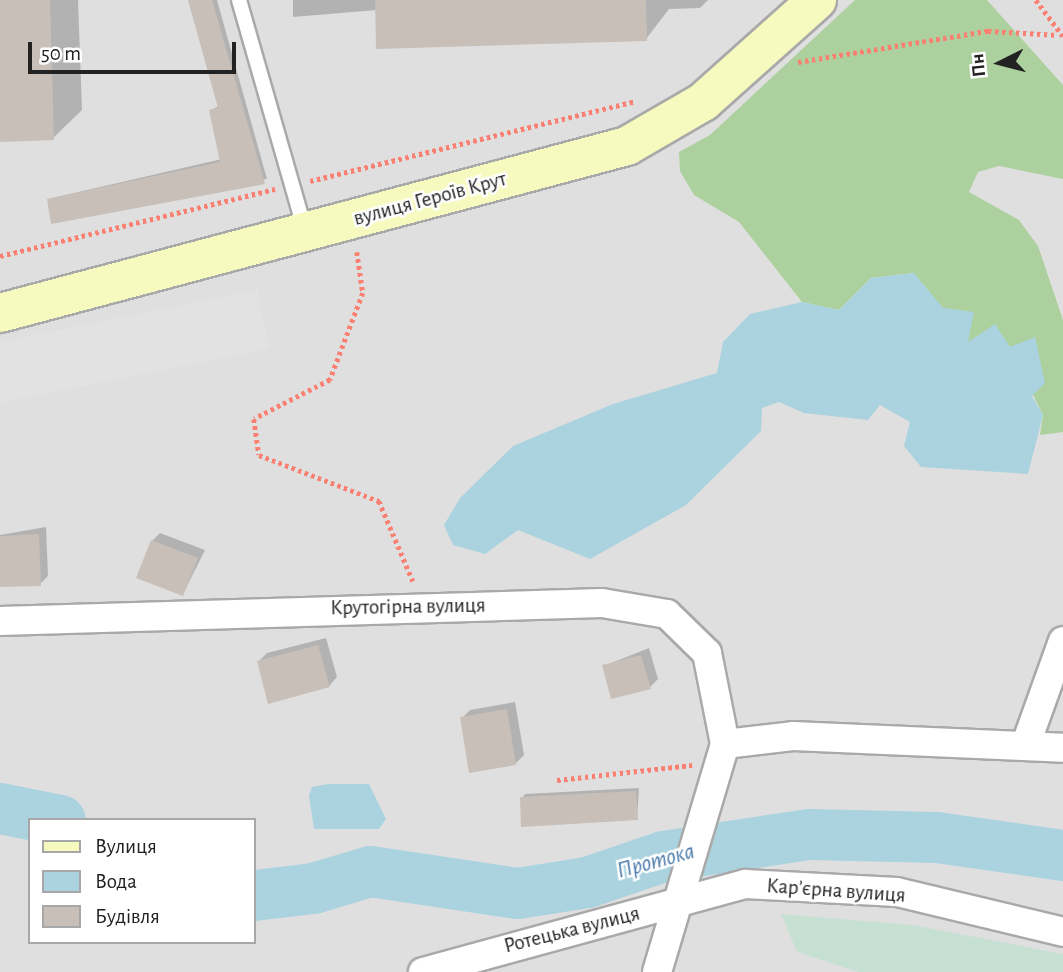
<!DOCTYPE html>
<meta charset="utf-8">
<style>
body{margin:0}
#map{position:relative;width:1063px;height:972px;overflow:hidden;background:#f2efe9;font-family:"Alegreya Sans",sans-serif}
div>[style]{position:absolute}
.residential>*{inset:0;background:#e0dfdf}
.forest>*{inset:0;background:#add19e}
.wetland>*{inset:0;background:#c6e0d4}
.parking>*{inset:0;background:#e2e2e2}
.water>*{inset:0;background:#aad3df}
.shadow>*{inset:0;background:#0003}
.river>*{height:51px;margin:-25.5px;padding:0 25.5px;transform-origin:25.5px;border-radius:25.5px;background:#aad3df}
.building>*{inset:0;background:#c7bfb8}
.path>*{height:4.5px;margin-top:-2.25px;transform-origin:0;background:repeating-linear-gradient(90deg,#fa8072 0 3.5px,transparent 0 7px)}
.roads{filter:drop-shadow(2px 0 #a9a9a9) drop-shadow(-2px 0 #a9a9a9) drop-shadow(0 2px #a9a9a9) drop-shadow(0 -2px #a9a9a9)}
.lane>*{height:14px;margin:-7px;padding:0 7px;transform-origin:7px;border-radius:7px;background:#fff}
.street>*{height:28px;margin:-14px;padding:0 14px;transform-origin:14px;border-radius:14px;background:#fff}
.secondary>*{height:38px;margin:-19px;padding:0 19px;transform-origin:19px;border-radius:19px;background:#f7fabf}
span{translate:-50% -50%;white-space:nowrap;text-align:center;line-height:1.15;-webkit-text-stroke:5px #fff;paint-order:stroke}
.street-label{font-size:21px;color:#222}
.water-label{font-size:23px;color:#4a7aab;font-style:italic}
.legend{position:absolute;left:28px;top:818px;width:228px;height:126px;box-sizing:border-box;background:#fff;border:2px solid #a7a7a7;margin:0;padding:9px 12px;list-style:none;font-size:21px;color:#222}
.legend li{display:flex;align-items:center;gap:14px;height:35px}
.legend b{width:35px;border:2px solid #a7a7a7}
.north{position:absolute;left:965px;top:28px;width:70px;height:70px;-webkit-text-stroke:5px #fff;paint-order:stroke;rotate:264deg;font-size:19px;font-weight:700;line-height:28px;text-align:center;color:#222}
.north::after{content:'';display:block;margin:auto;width:24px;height:32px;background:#222;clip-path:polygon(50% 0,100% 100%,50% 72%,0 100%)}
.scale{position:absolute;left:28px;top:42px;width:208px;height:32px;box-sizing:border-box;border:4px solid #222;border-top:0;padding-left:9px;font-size:21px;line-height:24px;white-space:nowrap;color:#222;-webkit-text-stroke:5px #fff;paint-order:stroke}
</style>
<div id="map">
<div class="residential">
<i style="clip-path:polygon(evenodd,0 0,1063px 0,1063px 972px,0 972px,0 0,30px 820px,254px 820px,254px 942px,30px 942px,30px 820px)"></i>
</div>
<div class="forest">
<i style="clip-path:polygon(855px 0,987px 0,1063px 85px,1063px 179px,999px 166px,978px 172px,969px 192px,1019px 220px,1038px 246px,1063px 320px,1063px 432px,1040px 435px,1043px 415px,1010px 348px,967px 343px,913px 273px,871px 278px,839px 310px,802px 302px,739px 222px,694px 195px,680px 171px,679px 152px,710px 135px)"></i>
</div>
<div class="wetland">
<i style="clip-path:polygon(781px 914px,913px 925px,1063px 954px,1063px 972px,858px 972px,797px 952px)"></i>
</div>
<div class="parking">
<i style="clip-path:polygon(257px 290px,269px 349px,0 403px,0 342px)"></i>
</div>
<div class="water">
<i style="clip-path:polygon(914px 273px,943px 308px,974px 312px,968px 342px,995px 324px,1010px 347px,1035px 337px,1045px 383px,1032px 396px,1043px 415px,1028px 474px,921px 467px,904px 446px,910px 422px,880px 405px,868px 420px,804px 413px,779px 402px,762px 408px,761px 431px,686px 505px,590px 559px,518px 530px,485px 554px,453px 545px,444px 525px,460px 498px,513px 446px,613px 404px,717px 373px,723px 342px,750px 314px,802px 302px,839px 310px,871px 278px)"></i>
<i style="clip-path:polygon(328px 784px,369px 784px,386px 819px,379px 829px,314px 829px,309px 796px,312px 787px)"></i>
</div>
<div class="shadow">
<i style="clip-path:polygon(0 0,78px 0,82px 110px,53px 138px,0 140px)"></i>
<i style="clip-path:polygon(192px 0,217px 0,267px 179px,48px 199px,222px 159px,211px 110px,219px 106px)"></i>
<i style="clip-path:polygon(293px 0,708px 0,700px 8px,669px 9px,646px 39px,377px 10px,293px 17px)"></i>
<i style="clip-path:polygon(46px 527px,48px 576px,40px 584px,0 585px,0 535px)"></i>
<i style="clip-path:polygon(160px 533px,205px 550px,183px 594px,152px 541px)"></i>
<i style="clip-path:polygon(326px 638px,337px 677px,329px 686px,259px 661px,267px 653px)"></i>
<i style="clip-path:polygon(649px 648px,658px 679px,650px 687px,604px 666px)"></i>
<i style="clip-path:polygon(515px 702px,524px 755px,516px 763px,462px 718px,470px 710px)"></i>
<i style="clip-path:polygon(639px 788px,637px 818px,522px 798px,525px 794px)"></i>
</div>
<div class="river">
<i style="left:0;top:808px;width:61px;rotate:11.3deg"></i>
<i style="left:254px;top:895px;width:59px;rotate:-6.8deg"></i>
<i style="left:313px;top:888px;width:59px;rotate:-16.6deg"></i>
<i style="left:370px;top:871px;width:149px;rotate:8.5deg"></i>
<i style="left:517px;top:893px;width:71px;rotate:-8.9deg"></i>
<i style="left:587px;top:882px;width:80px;rotate:-18.9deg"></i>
<i style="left:663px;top:856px;width:148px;rotate:-8.6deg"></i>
<i style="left:809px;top:834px;width:127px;rotate:1.4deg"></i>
<i style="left:936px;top:837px;width:128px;rotate:8.1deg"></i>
</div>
<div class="building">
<i style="clip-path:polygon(0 0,50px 0,54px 140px,0 142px)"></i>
<i style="clip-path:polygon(188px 0,212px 0,265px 184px,51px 224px,47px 199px,220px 162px,209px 110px,218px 108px)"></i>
<i style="clip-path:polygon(375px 0,646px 0,647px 41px,376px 49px)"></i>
<i style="clip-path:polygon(39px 534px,41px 586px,0 587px,0 536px)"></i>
<i style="clip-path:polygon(151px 540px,198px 558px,183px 596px,136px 578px)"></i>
<i style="clip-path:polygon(318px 645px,330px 687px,268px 704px,257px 661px)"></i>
<i style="clip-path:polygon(641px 655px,651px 689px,611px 699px,602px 665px)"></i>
<i style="clip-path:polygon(507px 709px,516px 765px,469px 773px,460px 717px)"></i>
<i style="clip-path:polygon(636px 791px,638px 820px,521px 827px,520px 797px)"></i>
</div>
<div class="path">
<i style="left:1036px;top:0;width:45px;rotate:53.1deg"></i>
<i style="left:798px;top:62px;width:193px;rotate:-9.3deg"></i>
<i style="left:988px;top:31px;width:70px;rotate:3.3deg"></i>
<i style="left:310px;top:181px;width:335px;rotate:-13.8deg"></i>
<i style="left:357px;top:252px;width:41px;rotate:81.7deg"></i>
<i style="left:363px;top:293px;width:93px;rotate:110.8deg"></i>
<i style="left:330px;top:380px;width:85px;rotate:152.8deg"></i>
<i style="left:254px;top:419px;width:36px;rotate:82deg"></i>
<i style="left:259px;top:455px;width:129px;rotate:21deg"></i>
<i style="left:379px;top:501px;width:87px;rotate:67deg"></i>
<i style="left:0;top:256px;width:283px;rotate:-13.7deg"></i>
<i style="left:557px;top:780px;width:136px;rotate:-6.3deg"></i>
</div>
<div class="roads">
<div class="lane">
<i style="left:239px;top:0;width:239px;rotate:74deg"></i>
</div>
<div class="street">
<i style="left:0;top:621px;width:602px;rotate:-1.71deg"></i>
<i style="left:602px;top:603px;width:66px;rotate:9.6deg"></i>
<i style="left:667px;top:614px;width:56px;rotate:44.3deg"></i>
<i style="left:707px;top:653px;width:93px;rotate:78.8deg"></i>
<i style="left:725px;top:744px;width:238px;rotate:106.6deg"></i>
<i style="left:1027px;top:741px;width:106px;rotate:-70.2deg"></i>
<i style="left:725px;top:744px;width:68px;rotate:-6.7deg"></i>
<i style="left:793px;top:736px;width:270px;rotate:2.5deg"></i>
<i style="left:423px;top:972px;width:334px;rotate:-15.3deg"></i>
<i style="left:745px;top:884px;width:152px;rotate:3deg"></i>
<i style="left:897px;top:892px;width:171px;rotate:13.5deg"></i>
</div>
<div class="secondary">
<i style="left:0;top:313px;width:649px;rotate:-14.91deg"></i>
<i style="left:627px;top:146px;width:88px;rotate:-30.1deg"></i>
<i style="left:703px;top:102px;width:153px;rotate:-41.8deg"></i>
</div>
</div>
<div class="street-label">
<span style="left:430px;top:199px;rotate:-15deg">вулиця Героїв Крут</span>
<span style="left:408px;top:607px;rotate:-1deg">Крутогірна вулиця</span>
<span style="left:836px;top:891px;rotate:4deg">Карʼєрна вулиця</span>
<span style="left:572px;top:930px;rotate:-14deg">Ротецька вулиця</span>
</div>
<div class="water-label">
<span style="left:656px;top:862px;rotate:-15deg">Протока</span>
</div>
<ul class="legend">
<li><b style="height:9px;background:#f7fabf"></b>Вулиця</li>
<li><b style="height:19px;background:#aad3df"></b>Вода</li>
<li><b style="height:19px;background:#c7bfb8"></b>Будівля</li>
</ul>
<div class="north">Пн</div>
<div class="scale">50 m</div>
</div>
